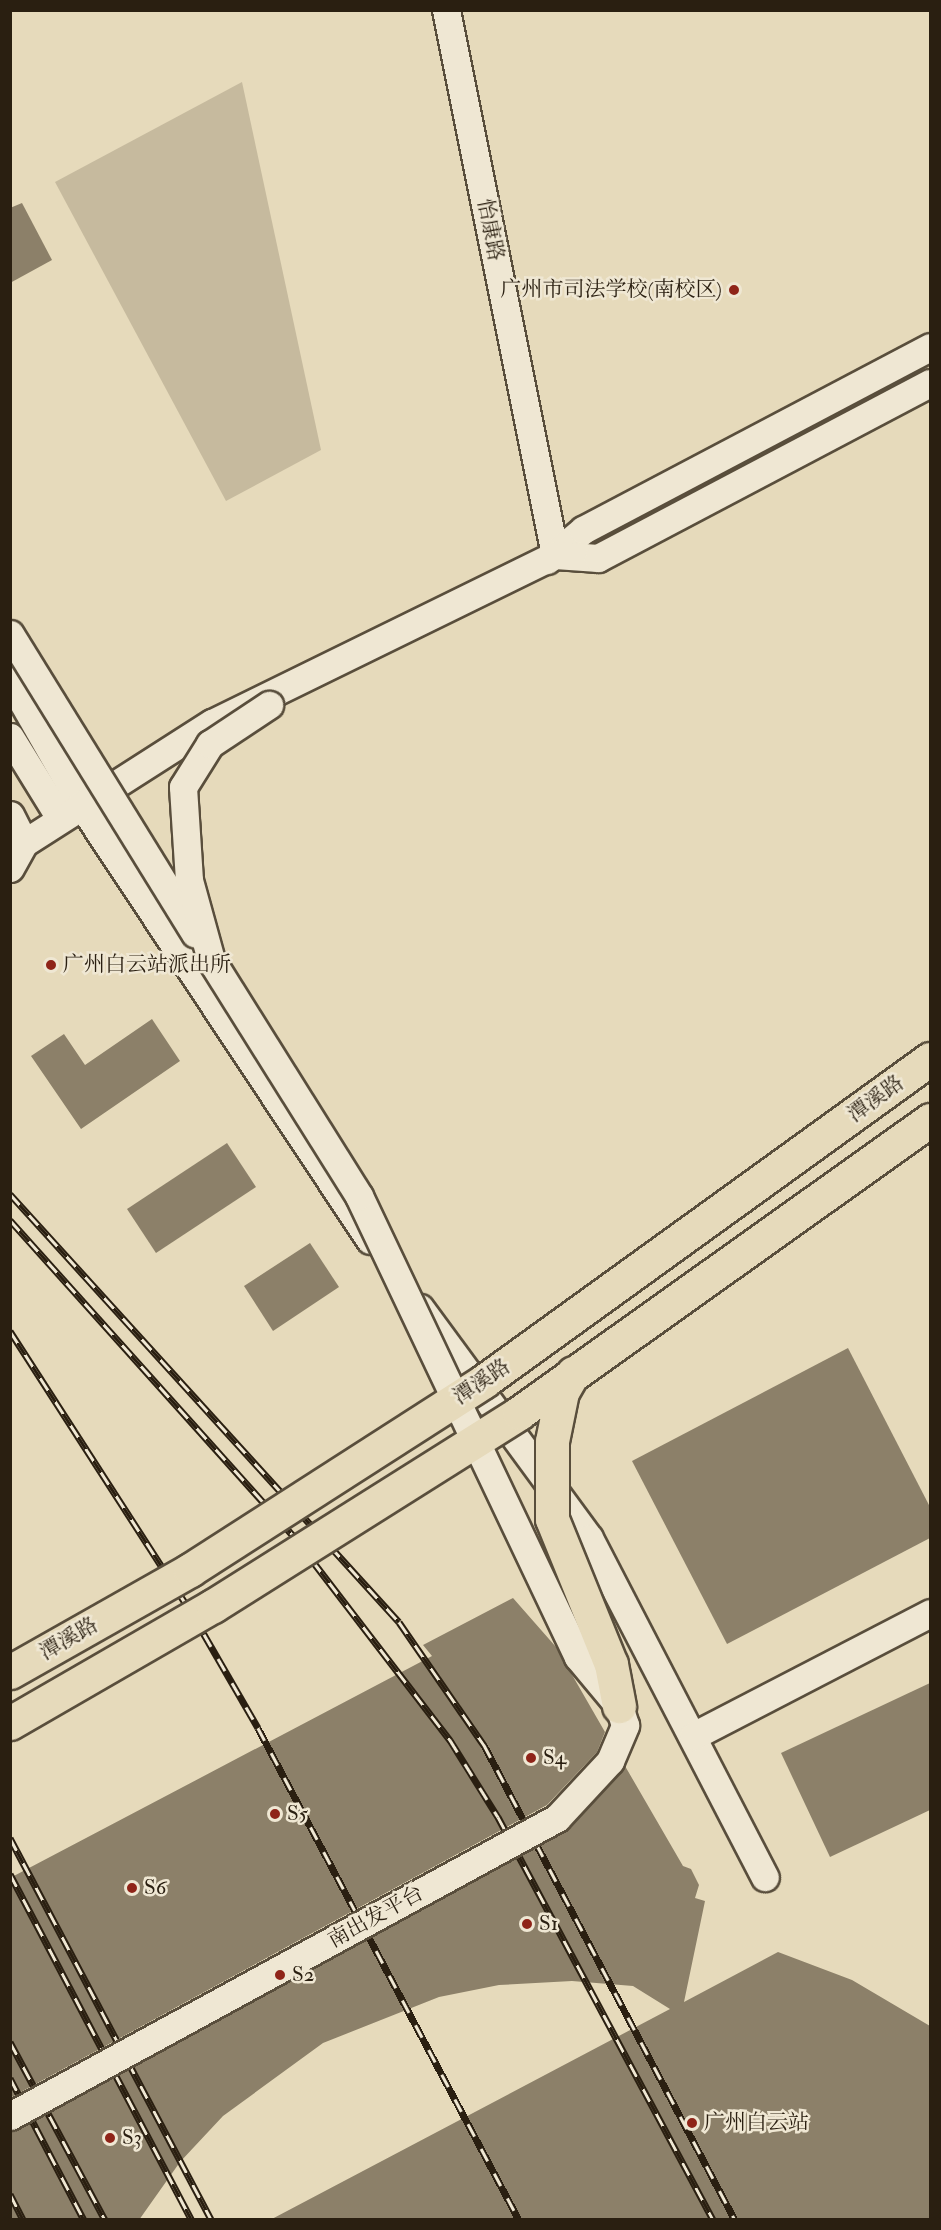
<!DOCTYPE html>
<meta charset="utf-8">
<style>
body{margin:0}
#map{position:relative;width:941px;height:2230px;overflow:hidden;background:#e6dabb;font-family:"IM FELL Double Pica","Noto Serif SC",serif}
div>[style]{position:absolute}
.green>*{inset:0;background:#c6ba9e}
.building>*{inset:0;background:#8c8069}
.roads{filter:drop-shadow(2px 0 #594e3c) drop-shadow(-2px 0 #594e3c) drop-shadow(0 2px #594e3c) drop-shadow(0 -2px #594e3c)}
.minor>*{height:27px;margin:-13.5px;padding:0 13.5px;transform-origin:13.5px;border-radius:13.5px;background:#efe7d3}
.rail>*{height:7px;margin-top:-3.5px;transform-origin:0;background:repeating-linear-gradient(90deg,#efe7d3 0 14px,#2a1f11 0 28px);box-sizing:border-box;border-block:2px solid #2a1f11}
.bridges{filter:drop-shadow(2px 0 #594e3c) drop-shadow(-2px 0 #594e3c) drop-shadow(0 2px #594e3c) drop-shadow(0 -2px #594e3c)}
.minor-bridge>*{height:27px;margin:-13.5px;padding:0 13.5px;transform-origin:13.5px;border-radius:13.5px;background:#efe7d3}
.major-bridge>*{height:33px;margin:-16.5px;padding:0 16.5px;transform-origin:16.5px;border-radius:16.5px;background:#e6dabb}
.dots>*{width:16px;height:16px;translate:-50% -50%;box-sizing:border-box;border:3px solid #efe7d3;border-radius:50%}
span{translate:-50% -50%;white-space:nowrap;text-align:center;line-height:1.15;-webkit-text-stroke:5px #efe7d3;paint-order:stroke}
.street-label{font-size:21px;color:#2a1f11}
.poi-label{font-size:21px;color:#2a1f11}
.right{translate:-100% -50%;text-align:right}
.left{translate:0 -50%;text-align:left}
.frame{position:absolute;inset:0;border:12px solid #2a1f11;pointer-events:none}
</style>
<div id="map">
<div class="green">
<i style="clip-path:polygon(242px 82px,321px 450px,226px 501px,55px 182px)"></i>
</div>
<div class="building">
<i style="clip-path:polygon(22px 203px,52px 260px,10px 283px,10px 208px)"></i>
<i style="clip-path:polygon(152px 1019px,180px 1061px,81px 1129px,31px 1056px,64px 1034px,85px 1065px)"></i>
<i style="clip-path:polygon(227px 1143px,256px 1187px,156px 1253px,127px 1209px)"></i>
<i style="clip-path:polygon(310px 1243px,339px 1287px,273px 1331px,244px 1286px)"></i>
<i style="clip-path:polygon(848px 1348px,930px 1507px,930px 1538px,727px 1644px,632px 1461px)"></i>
<i style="clip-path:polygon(513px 1598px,556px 1647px,605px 1732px,597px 1752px,547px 1805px,10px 2098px,10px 1878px,432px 1656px,423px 1645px)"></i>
<i style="clip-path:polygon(930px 1683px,930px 1810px,830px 1857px,781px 1753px)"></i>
<i style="clip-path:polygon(625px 1766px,683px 1866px,691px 1869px,699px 1885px,695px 1898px,705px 1901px,684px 2002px,778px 1952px,852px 1980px,930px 2026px,930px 2220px,270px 2220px,670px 2009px,633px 1986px,572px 1981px,499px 1985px,439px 1997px,323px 2043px,223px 2116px,180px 2162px,139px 2220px,10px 2220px,10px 2132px,565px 1832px)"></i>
</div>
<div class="roads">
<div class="minor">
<i style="left:446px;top:10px;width:556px;rotate:78.69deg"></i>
<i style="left:547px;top:560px;width:47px;rotate:-39.8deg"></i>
<i style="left:583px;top:530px;width:392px;rotate:-27.8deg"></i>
<i style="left:10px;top:680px;width:143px;rotate:60.2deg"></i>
<i style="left:81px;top:804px;width:523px;rotate:56.46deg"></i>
<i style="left:10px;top:737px;width:95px;rotate:58.3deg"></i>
<i style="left:10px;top:815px;width:31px;rotate:63deg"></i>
<i style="left:10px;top:868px;width:29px;rotate:-61deg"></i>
<i style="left:24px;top:843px;width:223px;rotate:-32.6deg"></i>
<i style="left:212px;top:723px;width:382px;rotate:-26.1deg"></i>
<i style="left:555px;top:555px;width:43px;rotate:4deg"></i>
<i style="left:598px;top:558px;width:375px;rotate:-27.8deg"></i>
<i style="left:420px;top:1308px;width:285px;rotate:53.7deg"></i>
<i style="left:589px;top:1538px;width:382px;rotate:62.6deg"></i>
<i style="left:693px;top:1736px;width:267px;rotate:-27.4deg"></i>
</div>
</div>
<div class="rail">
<i style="left:10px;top:1194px;width:578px;rotate:47.73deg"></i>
<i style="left:399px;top:1622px;width:150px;rotate:55.4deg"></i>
<i style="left:484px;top:1745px;width:537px;rotate:62.15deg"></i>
<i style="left:10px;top:1220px;width:427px;rotate:48.1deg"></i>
<i style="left:295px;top:1538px;width:255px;rotate:52.5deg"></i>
<i style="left:450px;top:1740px;width:91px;rotate:58.1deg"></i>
<i style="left:498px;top:1817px;width:457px;rotate:61.9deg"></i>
<i style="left:10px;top:1331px;width:332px;rotate:57.2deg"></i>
<i style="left:190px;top:1610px;width:136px;rotate:60deg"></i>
<i style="left:258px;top:1728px;width:557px;rotate:62.05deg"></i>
<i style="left:10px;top:1838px;width:432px;rotate:62.2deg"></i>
<i style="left:10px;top:1874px;width:391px;rotate:62.3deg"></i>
<i style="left:10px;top:2042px;width:202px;rotate:61.9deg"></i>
<i style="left:10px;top:2078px;width:160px;rotate:62.5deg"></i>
<i style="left:10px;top:2194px;width:29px;rotate:63deg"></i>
</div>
<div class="bridges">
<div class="minor-bridge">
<i style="left:10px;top:634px;width:352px;rotate:58.3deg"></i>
<i style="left:10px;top:2116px;width:623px;rotate:-28.58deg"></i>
<i style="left:557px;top:1818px;width:78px;rotate:-47.1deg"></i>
<i style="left:610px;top:1761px;width:39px;rotate:-67deg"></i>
<i style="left:625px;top:1725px;width:20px;rotate:-108deg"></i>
<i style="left:619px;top:1706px;width:64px;rotate:-129.9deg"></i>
<i style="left:578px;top:1657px;width:510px;rotate:-115.41deg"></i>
<i style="left:359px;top:1196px;width:279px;rotate:-122.1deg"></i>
<i style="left:211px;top:960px;width:83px;rotate:-105.4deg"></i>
<i style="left:189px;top:880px;width:93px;rotate:-93.7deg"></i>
<i style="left:183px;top:787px;width:51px;rotate:-57.9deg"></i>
<i style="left:210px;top:744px;width:71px;rotate:-33.5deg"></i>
</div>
<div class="major-bridge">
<i style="left:573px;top:1373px;width:22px;rotate:120deg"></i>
<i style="left:562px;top:1392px;width:50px;rotate:101.5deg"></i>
<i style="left:552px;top:1441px;width:78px;rotate:90deg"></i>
<i style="left:552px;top:1519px;width:157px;rotate:67.9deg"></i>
<i style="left:611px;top:1664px;width:43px;rotate:79.2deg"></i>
<i style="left:10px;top:1672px;width:207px;rotate:-29.5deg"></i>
<i style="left:190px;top:1570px;width:350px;rotate:-32.7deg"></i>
<i style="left:484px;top:1381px;width:550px;rotate:-35.83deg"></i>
<i style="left:10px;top:1723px;width:234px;rotate:-30deg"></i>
<i style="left:213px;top:1606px;width:362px;rotate:-32.2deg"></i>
<i style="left:519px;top:1413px;width:505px;rotate:-35.48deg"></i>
</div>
</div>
<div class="dots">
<i style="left:734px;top:290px;background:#8f2418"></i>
<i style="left:51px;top:965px;background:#8f2418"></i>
<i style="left:531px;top:1758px;background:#8f2418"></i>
<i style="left:275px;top:1814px;background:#8f2418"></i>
<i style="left:132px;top:1888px;background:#8f2418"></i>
<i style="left:527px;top:1924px;background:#8f2418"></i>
<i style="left:280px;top:1975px;background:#8f2418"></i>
<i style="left:692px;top:2123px;background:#8f2418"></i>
<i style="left:110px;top:2138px;background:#8f2418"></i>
</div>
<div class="street-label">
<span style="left:490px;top:230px;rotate:79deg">怡康路</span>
<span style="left:876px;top:1099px;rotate:-36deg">潭溪路</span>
<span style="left:482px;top:1382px;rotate:-34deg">潭溪路</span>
<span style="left:69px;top:1639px;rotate:-30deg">潭溪路</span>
<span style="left:376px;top:1917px;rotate:-29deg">南出发平台</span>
</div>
<div class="poi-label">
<span class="right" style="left:722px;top:290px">广州市司法学校(南校区)</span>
<span class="left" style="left:63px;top:965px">广州白云站派出所</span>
<span class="left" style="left:543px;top:1758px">S4</span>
<span class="left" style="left:287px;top:1814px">S5</span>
<span class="left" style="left:144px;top:1888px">S6</span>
<span class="left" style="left:539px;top:1924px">S1</span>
<span class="left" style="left:292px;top:1975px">S2</span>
<span class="left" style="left:704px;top:2123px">广州白云站</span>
<span class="left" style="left:122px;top:2138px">S3</span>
</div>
<div class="frame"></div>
</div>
